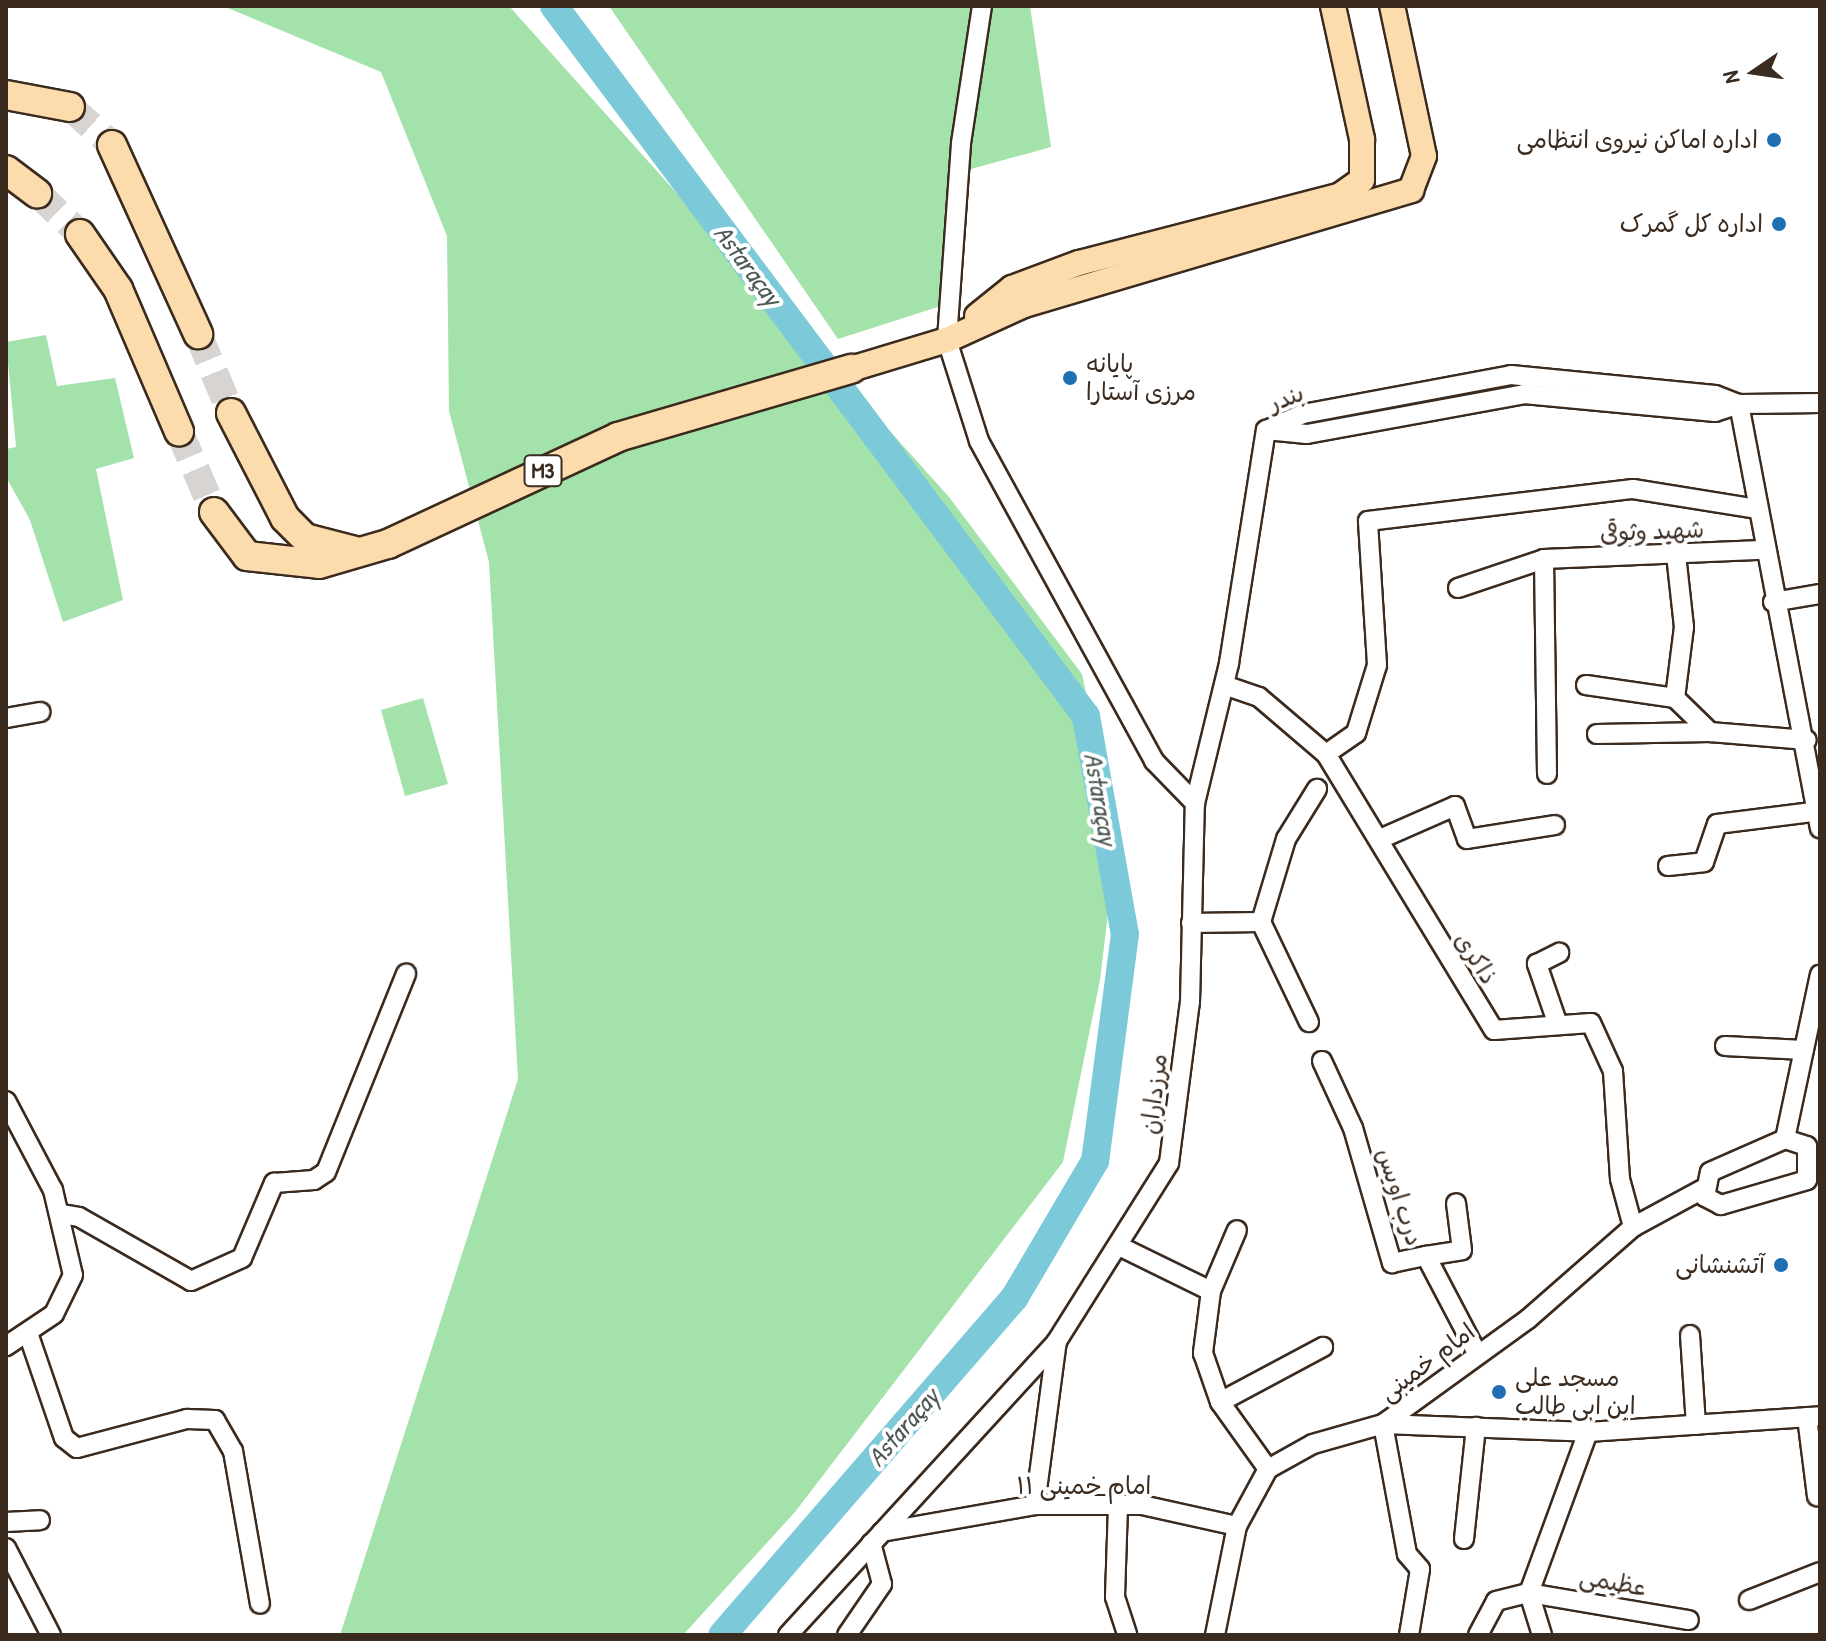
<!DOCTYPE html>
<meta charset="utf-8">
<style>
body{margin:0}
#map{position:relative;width:1826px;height:1641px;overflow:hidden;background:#fff;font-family:"Patrick Hand","Playpen Sans Arabic",sans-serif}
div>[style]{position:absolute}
.green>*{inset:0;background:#a3e2ab}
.river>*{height:28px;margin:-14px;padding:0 14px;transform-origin:14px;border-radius:14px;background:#7bc9d9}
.highway-tunnel>*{height:28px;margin-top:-14px;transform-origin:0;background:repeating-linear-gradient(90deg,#d8d4d2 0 28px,transparent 0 42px)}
.roads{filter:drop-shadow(2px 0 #3b2a1e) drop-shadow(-2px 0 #3b2a1e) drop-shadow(0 2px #3b2a1e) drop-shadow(0 -2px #3b2a1e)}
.minor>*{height:18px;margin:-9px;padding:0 9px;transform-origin:9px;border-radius:9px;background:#fff}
.major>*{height:24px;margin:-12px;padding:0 12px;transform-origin:12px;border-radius:12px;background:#fcdcac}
.highway>*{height:28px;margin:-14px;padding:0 14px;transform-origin:14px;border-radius:14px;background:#fcdcac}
.dots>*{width:22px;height:22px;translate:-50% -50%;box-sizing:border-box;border:4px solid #fff;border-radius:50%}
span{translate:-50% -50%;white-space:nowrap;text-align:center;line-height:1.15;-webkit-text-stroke:8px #fff;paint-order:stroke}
.shield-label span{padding:2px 6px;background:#fff;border:2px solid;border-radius:6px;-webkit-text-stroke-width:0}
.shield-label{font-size:22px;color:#3b2a1e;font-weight:700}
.poi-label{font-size:24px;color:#3b2a1e}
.right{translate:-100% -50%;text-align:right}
.left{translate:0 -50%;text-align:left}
.street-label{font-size:24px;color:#3b2a1e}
.water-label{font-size:26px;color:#4e5a56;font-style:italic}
.frame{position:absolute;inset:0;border:8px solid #3b2a1e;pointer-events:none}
.north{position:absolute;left:1714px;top:32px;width:80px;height:80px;-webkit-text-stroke:6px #fff;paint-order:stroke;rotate:257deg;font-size:22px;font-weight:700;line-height:32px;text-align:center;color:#3b2a1e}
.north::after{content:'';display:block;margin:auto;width:28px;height:36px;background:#3b2a1e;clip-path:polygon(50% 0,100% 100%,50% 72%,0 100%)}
</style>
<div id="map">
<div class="green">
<i style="clip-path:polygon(223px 6px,509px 6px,949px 497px,1082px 674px,1117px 837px,1100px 980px,1063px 1162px,795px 1512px,683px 1635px,340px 1635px,518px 1079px,489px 562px,449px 411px,447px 236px,381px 72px)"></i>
<i style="clip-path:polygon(609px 6px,1030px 6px,1051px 147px,971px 169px,944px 305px,838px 339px)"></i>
<i style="clip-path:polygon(46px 335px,57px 386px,115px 378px,134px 458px,96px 469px,123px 600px,63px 622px,30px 520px,6px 477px,6px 449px,16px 447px,6px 342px)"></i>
<i style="clip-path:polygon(423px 698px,448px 784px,405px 796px,381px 710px)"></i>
</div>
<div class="river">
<i style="left:554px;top:6px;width:887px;rotate:53.16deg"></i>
<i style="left:1086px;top:716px;width:221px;rotate:79.9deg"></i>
<i style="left:1125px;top:934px;width:229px;rotate:97.5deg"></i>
<i style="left:1095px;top:1161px;width:158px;rotate:120.5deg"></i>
<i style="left:1015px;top:1297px;width:447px;rotate:130.9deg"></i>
</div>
<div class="highway-tunnel">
<i style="left:70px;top:107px;width:57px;rotate:42.1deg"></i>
<i style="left:37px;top:193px;width:59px;rotate:43.6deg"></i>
<i style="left:198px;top:334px;width:86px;rotate:67.3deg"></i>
<i style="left:179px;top:431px;width:88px;rotate:66.6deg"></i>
</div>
<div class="roads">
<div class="minor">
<i style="left:982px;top:6px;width:140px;rotate:98.7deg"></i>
<i style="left:961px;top:144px;width:196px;rotate:94.1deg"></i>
<i style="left:947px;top:340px;width:106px;rotate:72.4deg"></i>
<i style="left:979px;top:441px;width:365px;rotate:61.3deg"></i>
<i style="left:1154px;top:761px;width:59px;rotate:45.7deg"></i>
<i style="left:1739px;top:404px;width:432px;rotate:79.2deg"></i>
<i style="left:1269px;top:429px;width:37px;rotate:-24deg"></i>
<i style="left:1303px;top:414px;width:212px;rotate:-10.6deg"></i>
<i style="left:1511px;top:375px;width:205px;rotate:5.6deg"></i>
<i style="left:1715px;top:395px;width:26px;rotate:21deg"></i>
<i style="left:1266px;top:430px;width:41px;rotate:5.6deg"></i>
<i style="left:1307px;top:434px;width:221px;rotate:-10.4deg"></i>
<i style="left:1524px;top:394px;width:192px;rotate:5.4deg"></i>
<i style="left:1715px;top:412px;width:25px;rotate:-18deg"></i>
<i style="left:1739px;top:404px;width:81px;rotate:-0.7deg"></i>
<i style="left:1544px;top:559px;width:215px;rotate:89.2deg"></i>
<i style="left:1458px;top:588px;width:91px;rotate:-18.6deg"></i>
<i style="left:1544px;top:559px;width:218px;rotate:-2.4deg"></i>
<i style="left:1773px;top:602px;width:48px;rotate:-9.7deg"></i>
<i style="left:1224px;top:685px;width:37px;rotate:19deg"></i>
<i style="left:1259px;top:697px;width:88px;rotate:40.4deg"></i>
<i style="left:1326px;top:754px;width:323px;rotate:58.7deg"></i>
<i style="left:1494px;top:1030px;width:97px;rotate:-4.1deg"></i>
<i style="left:1591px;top:1023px;width:53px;rotate:65.4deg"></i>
<i style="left:1613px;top:1071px;width:108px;rotate:86.3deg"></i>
<i style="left:1620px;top:1179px;width:50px;rotate:74.8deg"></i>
<i style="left:1586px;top:685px;width:90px;rotate:8.3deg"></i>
<i style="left:1675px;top:698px;width:49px;rotate:44.2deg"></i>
<i style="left:1710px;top:732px;width:97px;rotate:4.7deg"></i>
<i style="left:1675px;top:698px;width:72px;rotate:-82.8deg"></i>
<i style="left:1684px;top:627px;width:73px;rotate:-96.3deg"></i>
<i style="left:6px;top:718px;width:35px;rotate:-10deg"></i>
<i style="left:1597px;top:734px;width:113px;rotate:-1deg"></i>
<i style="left:1326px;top:754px;width:37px;rotate:-35deg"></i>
<i style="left:1356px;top:733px;width:71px;rotate:-72.8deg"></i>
<i style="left:1377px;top:665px;width:144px;rotate:-93.6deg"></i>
<i style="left:1368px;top:521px;width:267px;rotate:-6.9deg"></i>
<i style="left:1633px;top:489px;width:125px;rotate:9.2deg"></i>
<i style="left:1380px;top:839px;width:82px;rotate:-23.7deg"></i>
<i style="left:1455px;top:806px;width:35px;rotate:70deg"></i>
<i style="left:1467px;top:839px;width:89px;rotate:-9deg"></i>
<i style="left:1668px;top:866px;width:36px;rotate:-6deg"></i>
<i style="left:1704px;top:862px;width:40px;rotate:-71.1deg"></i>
<i style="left:1717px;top:824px;width:104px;rotate:-7.2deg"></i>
<i style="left:1261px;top:922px;width:87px;rotate:-73.2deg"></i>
<i style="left:1286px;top:839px;width:59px;rotate:-58.2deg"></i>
<i style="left:1191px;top:923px;width:70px;rotate:-0.8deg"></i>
<i style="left:1261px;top:922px;width:111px;rotate:64.4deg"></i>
<i style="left:1558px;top:1025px;width:65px;rotate:-109deg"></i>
<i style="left:1537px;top:964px;width:25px;rotate:-27deg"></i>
<i style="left:1725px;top:1046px;width:79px;rotate:2.9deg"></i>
<i style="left:1322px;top:1061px;width:74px;rotate:65.2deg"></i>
<i style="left:1353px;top:1128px;width:141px;rotate:73.9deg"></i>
<i style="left:1392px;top:1263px;width:35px;rotate:-12deg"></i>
<i style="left:1426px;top:1256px;width:110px;rotate:62.3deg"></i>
<i style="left:6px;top:1101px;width:101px;rotate:62.2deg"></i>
<i style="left:53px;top:1190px;width:87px;rotate:76.8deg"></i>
<i style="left:73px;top:1275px;width:43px;rotate:116deg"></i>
<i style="left:54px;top:1314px;width:58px;rotate:146.3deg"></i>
<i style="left:1785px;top:1139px;width:23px;rotate:18deg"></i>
<i style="left:1807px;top:1146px;width:34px;rotate:90deg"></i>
<i style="left:1807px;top:1180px;width:90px;rotate:163.8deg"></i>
<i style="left:1721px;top:1205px;width:18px;rotate:-153deg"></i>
<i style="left:1705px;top:1197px;width:25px;rotate:-79deg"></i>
<i style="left:1710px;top:1172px;width:82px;rotate:-23.7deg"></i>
<i style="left:1785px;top:1139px;width:168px;rotate:-78deg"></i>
<i style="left:61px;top:1214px;width:18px;rotate:9deg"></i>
<i style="left:79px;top:1217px;width:129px;rotate:29.7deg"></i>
<i style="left:191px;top:1281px;width:56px;rotate:-24.3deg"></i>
<i style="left:242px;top:1258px;width:82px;rotate:-66.9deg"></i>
<i style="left:274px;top:1183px;width:40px;rotate:-4.3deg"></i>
<i style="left:314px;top:1180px;width:14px;rotate:-34deg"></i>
<i style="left:326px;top:1172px;width:214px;rotate:-68deg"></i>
<i style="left:1119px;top:1246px;width:102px;rotate:26.1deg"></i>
<i style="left:1211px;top:1291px;width:63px;rotate:97.4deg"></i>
<i style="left:1203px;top:1353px;width:52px;rotate:70.9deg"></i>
<i style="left:1220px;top:1402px;width:82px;rotate:54.4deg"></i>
<i style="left:1426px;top:1256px;width:36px;rotate:-9deg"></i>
<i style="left:1462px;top:1250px;width:47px;rotate:-97.3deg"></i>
<i style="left:1211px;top:1291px;width:66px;rotate:-66.9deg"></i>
<i style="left:28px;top:1333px;width:111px;rotate:71.1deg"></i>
<i style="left:64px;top:1438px;width:16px;rotate:38deg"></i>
<i style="left:77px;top:1448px;width:114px;rotate:-14.8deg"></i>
<i style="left:187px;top:1419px;width:28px;rotate:2deg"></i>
<i style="left:215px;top:1420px;width:36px;rotate:60deg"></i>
<i style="left:233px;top:1451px;width:155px;rotate:80deg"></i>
<i style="left:1690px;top:1335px;width:90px;rotate:86.2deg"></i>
<i style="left:1220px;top:1402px;width:117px;rotate:-28.1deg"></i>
<i style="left:1807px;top:1417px;width:80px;rotate:82.8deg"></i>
<i style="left:1035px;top:1505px;width:165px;rotate:-82.4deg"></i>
<i style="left:1118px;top:1506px;width:91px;rotate:91.9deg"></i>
<i style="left:1115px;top:1597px;width:40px;rotate:72deg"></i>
<i style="left:6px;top:1522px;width:34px;rotate:-3deg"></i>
<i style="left:882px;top:1532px;width:155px;rotate:-10deg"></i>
<i style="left:1035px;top:1505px;width:107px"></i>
<i style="left:1142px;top:1505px;width:97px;rotate:12.5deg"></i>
<i style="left:1464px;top:1539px;width:113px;rotate:-83.9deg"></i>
<i style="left:6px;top:1548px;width:98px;rotate:62.7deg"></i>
<i style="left:1749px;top:1600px;width:76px;rotate:-21.5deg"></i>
<i style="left:788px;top:1635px;width:398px;rotate:-47.5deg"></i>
<i style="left:1057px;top:1341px;width:210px;rotate:-57.8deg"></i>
<i style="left:1169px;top:1163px;width:162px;rotate:-82.6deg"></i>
<i style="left:1190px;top:1002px;width:199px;rotate:-88.6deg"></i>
<i style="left:1195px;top:803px;width:144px;rotate:-76.3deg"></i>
<i style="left:1229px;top:663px;width:236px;rotate:-81deg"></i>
<i style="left:847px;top:1635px;width:62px;rotate:-55.5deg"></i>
<i style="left:882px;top:1584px;width:42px;rotate:-105deg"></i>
<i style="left:1215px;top:1635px;width:111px;rotate:-78.6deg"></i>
<i style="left:1237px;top:1526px;width:65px;rotate:-61.5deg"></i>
<i style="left:1268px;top:1469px;width:51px;rotate:-29.1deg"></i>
<i style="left:1313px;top:1444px;width:73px;rotate:-15.9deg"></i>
<i style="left:1383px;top:1424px;width:179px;rotate:-35.9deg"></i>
<i style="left:1528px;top:1319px;width:140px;rotate:-41.2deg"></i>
<i style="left:1633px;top:1227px;width:80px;rotate:-28.5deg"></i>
<i style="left:1409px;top:1635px;width:67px;rotate:-80.5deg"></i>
<i style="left:1420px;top:1569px;width:20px;rotate:-131deg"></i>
<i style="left:1407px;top:1554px;width:132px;rotate:-100.5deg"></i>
<i style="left:1383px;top:1424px;width:205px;rotate:2.2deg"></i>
<i style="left:1588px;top:1432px;width:233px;rotate:-3.9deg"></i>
<i style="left:1478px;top:1635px;width:38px;rotate:-62deg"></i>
<i style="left:1496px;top:1601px;width:34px;rotate:-14deg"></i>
<i style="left:1529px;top:1593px;width:162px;rotate:9.6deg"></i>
<i style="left:1542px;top:1635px;width:44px;rotate:-107.2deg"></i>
<i style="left:1529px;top:1593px;width:171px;rotate:-69.9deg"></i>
</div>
<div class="major">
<i style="left:977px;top:316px;width:45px;rotate:-38.7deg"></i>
<i style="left:1012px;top:288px;width:72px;rotate:-20.5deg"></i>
<i style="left:1079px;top:263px;width:268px;rotate:-14.5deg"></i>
<i style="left:1339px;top:196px;width:28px;rotate:-35deg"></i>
<i style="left:1362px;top:180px;width:41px;rotate:-90deg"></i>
<i style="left:1362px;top:139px;width:136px;rotate:-102.3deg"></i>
<i style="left:851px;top:369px;width:100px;rotate:-16.8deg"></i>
<i style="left:947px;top:340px;width:85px;rotate:-24.4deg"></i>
<i style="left:1024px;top:305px;width:404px;rotate:-16.5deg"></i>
<i style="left:1411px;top:190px;width:36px;rotate:-69deg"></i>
<i style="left:1424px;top:156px;width:153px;rotate:-102deg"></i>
</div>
<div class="highway">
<i style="left:6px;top:95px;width:65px;rotate:10.6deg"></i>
<i style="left:112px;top:145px;width:208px;rotate:65.5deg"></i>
<i style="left:6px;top:170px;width:39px;rotate:37deg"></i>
<i style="left:80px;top:234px;width:67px;rotate:55.4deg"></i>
<i style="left:118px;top:289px;width:155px;rotate:66.8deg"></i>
<i style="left:231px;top:413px;width:118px;rotate:62.8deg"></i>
<i style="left:285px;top:518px;width:28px;rotate:45deg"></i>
<i style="left:305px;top:538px;width:52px;rotate:14.6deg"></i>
<i style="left:214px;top:512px;width:55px;rotate:53.1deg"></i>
<i style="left:247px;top:556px;width:72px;rotate:6.3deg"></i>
<i style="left:319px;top:564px;width:72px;rotate:-16.2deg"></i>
<i style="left:388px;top:544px;width:254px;rotate:-24.9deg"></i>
<i style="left:618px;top:437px;width:243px;rotate:-16.3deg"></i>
</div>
</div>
<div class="dots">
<i style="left:1774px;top:140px;background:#1f6fb2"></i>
<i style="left:1779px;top:224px;background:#1f6fb2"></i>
<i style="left:1070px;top:378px;background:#1f6fb2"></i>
<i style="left:1781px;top:1265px;background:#1f6fb2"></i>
<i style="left:1499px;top:1392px;background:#1f6fb2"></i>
</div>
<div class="shield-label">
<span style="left:543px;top:471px">M3</span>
</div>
<div class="poi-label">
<span class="right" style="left:1758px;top:140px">اداره اماکن نیروی انتظامی</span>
<span class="right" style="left:1763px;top:224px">اداره کل گمرک</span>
<span class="left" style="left:1086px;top:378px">پایانه<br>مرزی آستارا</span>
<span class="right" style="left:1765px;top:1265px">آتشنشانی</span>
<span class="left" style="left:1515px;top:1392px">مسجد علی<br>ابن ابی طالب</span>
</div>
<div class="street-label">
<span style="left:1286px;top:398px;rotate:-21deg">بندر</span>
<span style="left:1652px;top:531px;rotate:-2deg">شهید وثوقی</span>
<span style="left:1476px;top:958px;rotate:57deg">ذاکری</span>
<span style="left:1154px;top:1094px;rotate:-83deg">مرزداران</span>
<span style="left:1400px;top:1197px;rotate:72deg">درب اویس</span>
<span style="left:1427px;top:1362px;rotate:-37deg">امام خمینی</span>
<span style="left:1084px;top:1486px">امام خمینی ۱۱</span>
<span style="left:1613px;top:1582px;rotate:10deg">عظیمی</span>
</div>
<div class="water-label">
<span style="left:748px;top:265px;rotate:53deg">Astaraçay</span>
<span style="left:1101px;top:799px;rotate:80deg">Astaraçay</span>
<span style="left:903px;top:1427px;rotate:-49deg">Astaraçay</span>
</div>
<div class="frame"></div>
<div class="north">N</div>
</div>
